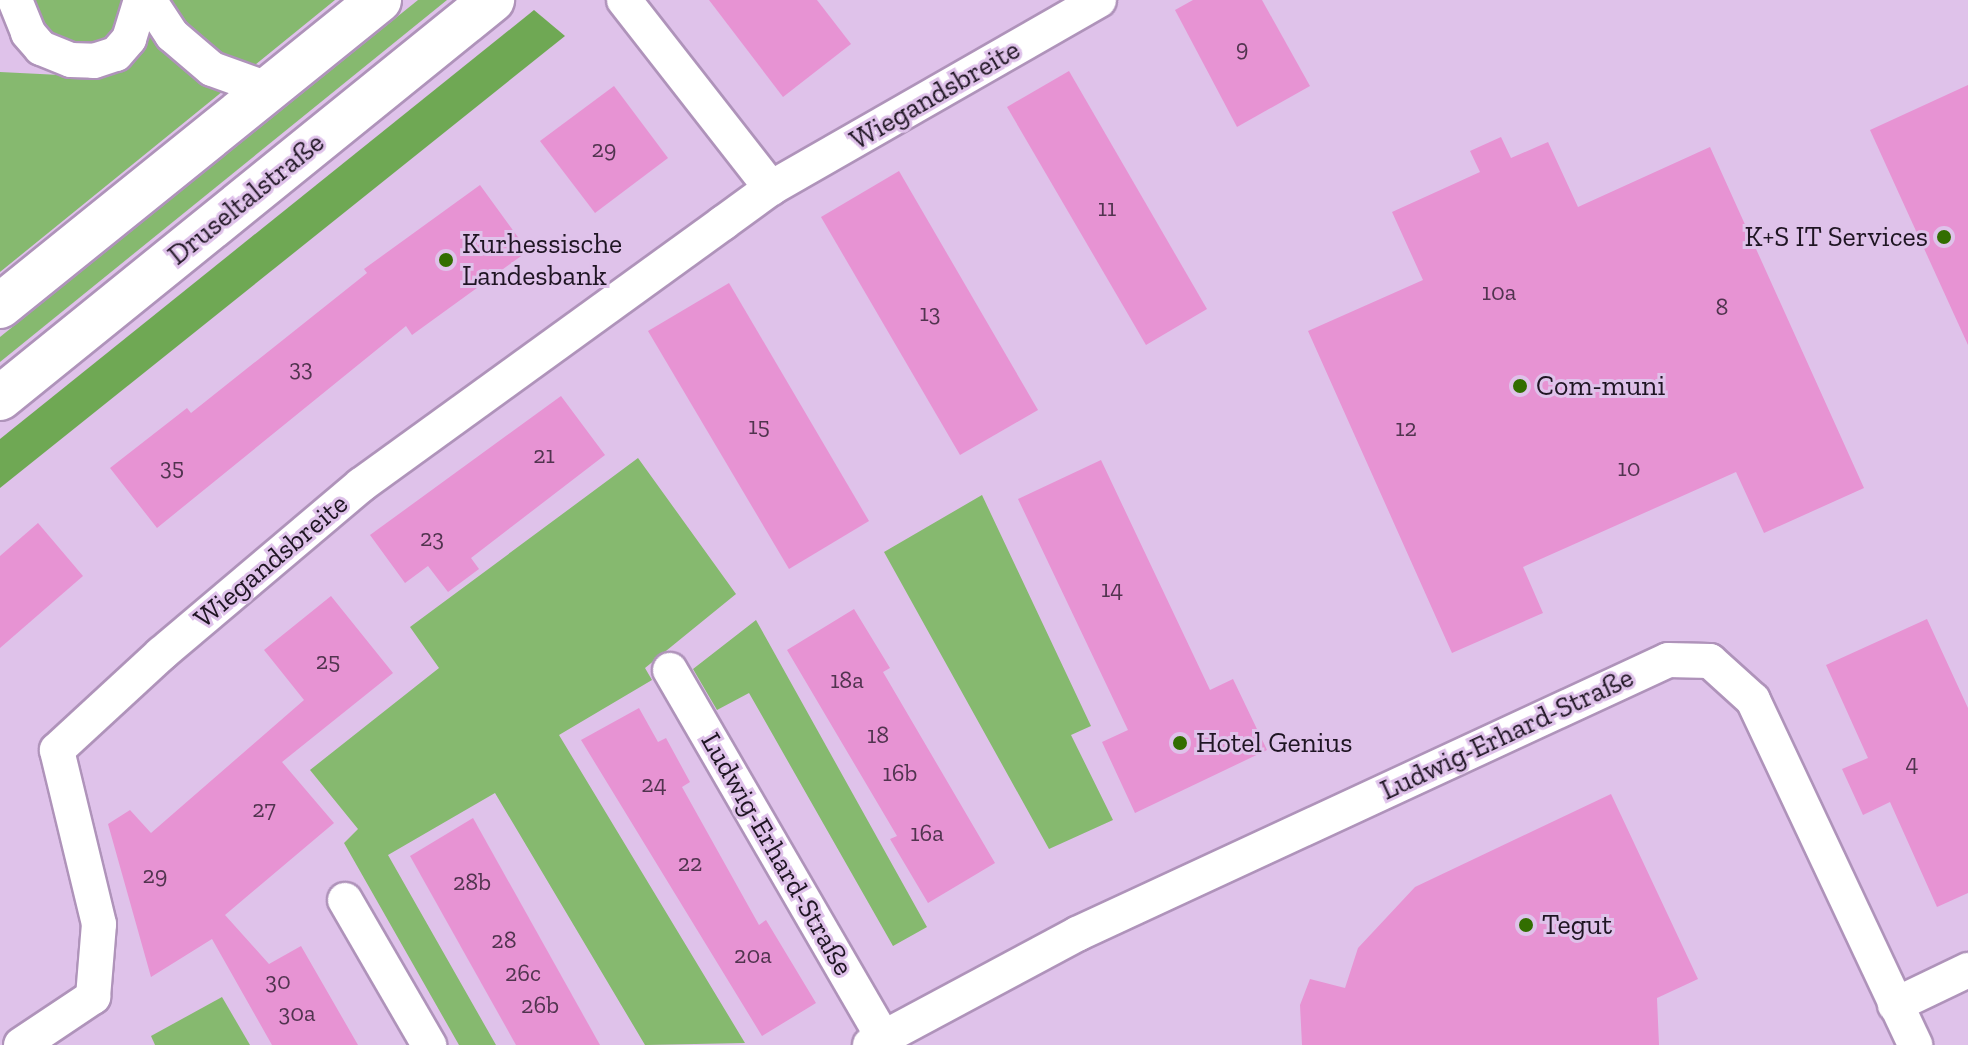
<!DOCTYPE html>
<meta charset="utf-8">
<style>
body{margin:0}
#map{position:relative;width:1968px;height:1045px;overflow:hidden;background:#dfc2ea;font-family:"Zilla Slab",serif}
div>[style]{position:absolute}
.green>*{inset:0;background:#86b96f}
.forest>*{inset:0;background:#6fa854}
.building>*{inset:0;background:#e793d3}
.roads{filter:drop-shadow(2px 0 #af93ba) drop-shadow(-2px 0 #af93ba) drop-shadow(0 2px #af93ba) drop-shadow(0 -2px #af93ba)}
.street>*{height:34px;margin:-17px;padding:0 17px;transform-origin:17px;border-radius:17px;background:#fff}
.secondary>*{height:44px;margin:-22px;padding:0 22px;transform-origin:22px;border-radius:22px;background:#fff}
.dots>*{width:22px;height:22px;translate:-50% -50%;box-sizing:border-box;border:4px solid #dfc2ea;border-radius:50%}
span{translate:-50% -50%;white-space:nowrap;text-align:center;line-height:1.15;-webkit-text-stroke:6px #dfc2ea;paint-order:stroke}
.number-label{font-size:24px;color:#51344f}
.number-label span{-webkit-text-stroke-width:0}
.street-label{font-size:28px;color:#1f1523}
.poi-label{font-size:28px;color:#1f1523}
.right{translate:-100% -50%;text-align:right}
.left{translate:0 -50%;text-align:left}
</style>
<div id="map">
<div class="green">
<i style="clip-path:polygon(15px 0,141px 0,129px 39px,71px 60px)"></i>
<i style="clip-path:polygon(163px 0,335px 0,0 272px,0 72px,100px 77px,142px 41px)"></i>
<i style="clip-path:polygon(418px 0,447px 0,0 362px,0 337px)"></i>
<i style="clip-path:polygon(638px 458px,736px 594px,645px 668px,652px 680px,559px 735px,745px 1043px,645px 1045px,495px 793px,388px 855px,496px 1045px,459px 1045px,344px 843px,358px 829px,310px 770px,439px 668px,410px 627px)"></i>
<i style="clip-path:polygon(982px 495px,1091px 726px,1071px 735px,1113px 820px,1049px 849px,884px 552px)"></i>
<i style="clip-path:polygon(756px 620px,927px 927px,893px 946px,749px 693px,717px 710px,693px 669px)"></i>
<i style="clip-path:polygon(222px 997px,250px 1045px,155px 1045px,151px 1036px)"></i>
</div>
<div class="forest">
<i style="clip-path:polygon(534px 10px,565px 36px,0 488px,0 439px)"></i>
</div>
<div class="building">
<i style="clip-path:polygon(709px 0,817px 0,851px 44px,783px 97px)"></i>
<i style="clip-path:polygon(1193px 0,1262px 0,1310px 86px,1237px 127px,1175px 10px)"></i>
<i style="clip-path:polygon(1069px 71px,1207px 309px,1146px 345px,1007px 107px)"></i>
<i style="clip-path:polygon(1968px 85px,1968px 345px,1870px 130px)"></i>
<i style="clip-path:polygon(614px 86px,668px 158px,595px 213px,540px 141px)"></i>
<i style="clip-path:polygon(1501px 137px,1511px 158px,1548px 142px,1578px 207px,1710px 147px,1864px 488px,1764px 533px,1736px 472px,1523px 567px,1543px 613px,1452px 653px,1308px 331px,1423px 280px,1392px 212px,1480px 172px,1470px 151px)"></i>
<i style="clip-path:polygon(899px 171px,1038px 410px,960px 455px,821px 217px)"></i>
<i style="clip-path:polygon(480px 185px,528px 251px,412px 335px,406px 326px,157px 528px,110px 468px,187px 408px,191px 413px,367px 273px,364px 269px)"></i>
<i style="clip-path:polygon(729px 283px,869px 521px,789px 569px,648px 331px)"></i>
<i style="clip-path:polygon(561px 396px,605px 455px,471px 558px,479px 569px,448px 592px,428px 566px,405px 583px,370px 535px)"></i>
<i style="clip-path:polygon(1101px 460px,1210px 690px,1233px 679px,1267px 750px,1135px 813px,1102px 742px,1128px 730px,1018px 499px)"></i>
<i style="clip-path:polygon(38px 523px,83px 576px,0 648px,0 556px)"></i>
<i style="clip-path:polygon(331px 596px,393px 673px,282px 762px,334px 823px,225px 915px,269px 964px,301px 946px,358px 1045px,272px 1045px,212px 939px,151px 977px,108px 824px,130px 810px,151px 833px,304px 700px,264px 650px)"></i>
<i style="clip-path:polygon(854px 609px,890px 668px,883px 672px,995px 863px,928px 903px,890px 839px,897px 836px,787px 650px)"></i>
<i style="clip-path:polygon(1927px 619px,1968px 708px,1968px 893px,1937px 907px,1890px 802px,1863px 815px,1842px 769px,1868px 758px,1826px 665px)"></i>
<i style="clip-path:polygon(639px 708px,658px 742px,666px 738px,690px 782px,682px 787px,759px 925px,766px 920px,816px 1003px,762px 1036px,581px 740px)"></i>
<i style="clip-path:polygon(1611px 794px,1698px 979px,1657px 998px,1659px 1045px,1302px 1045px,1300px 1005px,1310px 979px,1345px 988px,1358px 948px,1415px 887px)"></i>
<i style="clip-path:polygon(473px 818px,600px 1045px,516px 1045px,410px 856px)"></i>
</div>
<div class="roads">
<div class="street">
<i style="left:15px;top:0;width:35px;rotate:68deg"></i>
<i style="left:28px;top:33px;width:20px;rotate:49deg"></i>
<i style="left:41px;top:48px;width:32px;rotate:22deg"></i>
<i style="left:71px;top:60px;width:23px;rotate:2deg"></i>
<i style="left:94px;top:61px;width:23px;rotate:-18deg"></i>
<i style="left:116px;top:54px;width:20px;rotate:-49deg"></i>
<i style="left:129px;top:39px;width:41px;rotate:-72.9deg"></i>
<i style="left:149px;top:0;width:42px;rotate:56.7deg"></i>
<i style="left:172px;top:35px;width:52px;rotate:40.4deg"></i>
<i style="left:212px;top:69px;width:59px;rotate:19.7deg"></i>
<i style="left:624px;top:0;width:239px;rotate:52deg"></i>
<i style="left:670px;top:670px;width:424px;rotate:59.9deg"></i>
<i style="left:345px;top:900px;width:168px;rotate:59.9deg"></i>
<i style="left:1895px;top:1005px;width:81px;rotate:-25.6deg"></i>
<i style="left:21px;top:1045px;width:87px;rotate:-33.7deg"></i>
<i style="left:93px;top:997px;width:73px;rotate:-85.3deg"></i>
<i style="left:99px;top:924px;width:179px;rotate:-103.6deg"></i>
<i style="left:57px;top:750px;width:142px;rotate:-42.7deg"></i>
<i style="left:161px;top:654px;width:262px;rotate:-40.2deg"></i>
<i style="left:361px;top:485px;width:447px;rotate:-35.9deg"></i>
<i style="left:723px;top:223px;width:59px;rotate:-36.1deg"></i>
<i style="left:771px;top:188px;width:378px;rotate:-29.8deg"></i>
<i style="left:870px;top:1045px;width:235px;rotate:-28.2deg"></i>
<i style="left:1077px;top:934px;width:651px;rotate:-24.87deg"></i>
<i style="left:1668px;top:660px;width:42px;rotate:1.4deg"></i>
<i style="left:1710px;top:661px;width:58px;rotate:42.2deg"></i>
<i style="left:1753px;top:700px;width:381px;rotate:64.8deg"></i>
</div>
<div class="secondary">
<i style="left:0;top:306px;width:487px;rotate:-38.9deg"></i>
<i style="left:0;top:398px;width:633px;rotate:-38.97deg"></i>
</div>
</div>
<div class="dots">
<i style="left:1944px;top:237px;background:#326e00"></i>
<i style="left:446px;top:260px;background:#326e00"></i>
<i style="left:1520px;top:386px;background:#326e00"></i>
<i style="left:1180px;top:743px;background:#326e00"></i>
<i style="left:1526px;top:925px;background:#326e00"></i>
</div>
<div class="number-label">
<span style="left:1242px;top:48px">9</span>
<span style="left:604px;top:149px">29</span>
<span style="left:1107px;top:208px">11</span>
<span style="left:1499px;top:292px">10a</span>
<span style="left:1722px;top:307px">8</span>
<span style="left:930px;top:313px">13</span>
<span style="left:301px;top:368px">33</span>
<span style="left:759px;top:426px">15</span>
<span style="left:1406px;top:428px">12</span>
<span style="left:544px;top:455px">21</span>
<span style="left:172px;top:467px">35</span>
<span style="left:1629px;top:468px">10</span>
<span style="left:432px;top:538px">23</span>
<span style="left:1112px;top:589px">14</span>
<span style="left:328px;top:661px">25</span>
<span style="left:847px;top:680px">18a</span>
<span style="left:878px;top:735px">18</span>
<span style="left:1912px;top:763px">4</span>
<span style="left:900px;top:773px">16b</span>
<span style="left:654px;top:784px">24</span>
<span style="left:264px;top:809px">27</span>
<span style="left:927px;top:833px">16a</span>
<span style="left:690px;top:863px">22</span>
<span style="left:155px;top:875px">29</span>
<span style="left:472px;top:882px">28b</span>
<span style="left:504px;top:940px">28</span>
<span style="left:753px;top:955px">20a</span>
<span style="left:523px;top:973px">26c</span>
<span style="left:278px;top:981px">30</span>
<span style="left:540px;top:1005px">26b</span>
<span style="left:297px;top:1013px">30a</span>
</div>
<div class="street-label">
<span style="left:935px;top:95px;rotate:-30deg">Wiegandsbreite</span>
<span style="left:246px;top:199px;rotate:-39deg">Druseltalstraße</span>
<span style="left:271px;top:561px;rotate:-40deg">Wiegandsbreite</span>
<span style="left:1507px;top:734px;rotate:-25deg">Ludwig-Erhard-Straße</span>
<span style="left:777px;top:854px;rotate:60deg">Ludwig-Erhard-Straße</span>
</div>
<div class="poi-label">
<span class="right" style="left:1928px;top:237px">K+S IT Services</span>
<span class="left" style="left:462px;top:260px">Kurhessische<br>Landesbank</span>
<span class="left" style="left:1536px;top:386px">Com-muni</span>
<span class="left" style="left:1196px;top:743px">Hotel Genius</span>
<span class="left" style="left:1542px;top:925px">Tegut</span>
</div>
</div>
